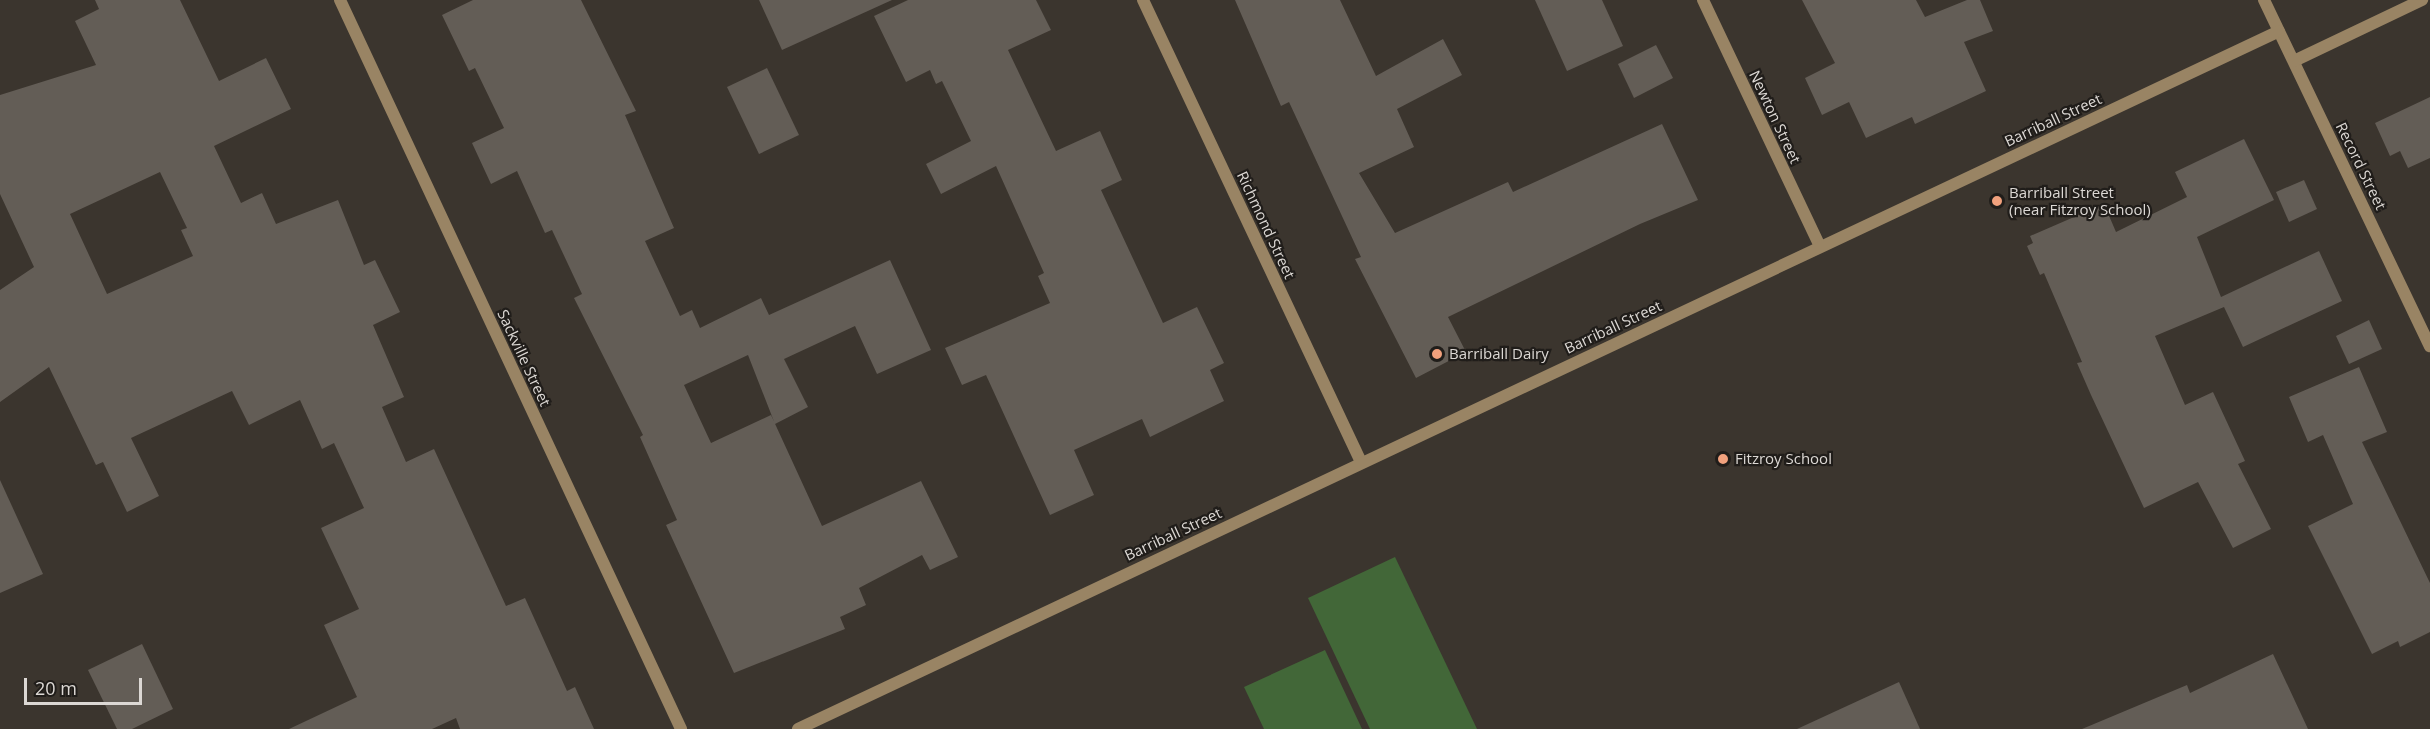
<!DOCTYPE html>
<style>
body{margin:0}
#map{position:relative;width:2430px;height:729px;overflow:hidden;background:#3b352e;font-family:"Open Sans",sans-serif}
div>[style]{position:absolute}
.green>*{inset:0;background:#426738}
.building>*{inset:0;background:#635d56}
.minor>*{height:12px;margin:-6px;padding:0 6px;transform-origin:6px;border-radius:6px;background:#998464}
.dots>*{width:16px;height:16px;translate:-50% -50%;box-sizing:border-box;border:3px solid #201d1a;border-radius:50%}
span{translate:-50% -50%;white-space:nowrap;text-align:center;line-height:1.15;-webkit-text-stroke:4.5px #201d1a;paint-order:stroke}
.street-label{font-size:15px;color:#dcd8d4}
.poi-label{font-size:15px;color:#dcd8d4}
.left{translate:0 -50%;text-align:left}
.scale{position:absolute;left:24px;top:678px;width:118px;height:27px;box-sizing:border-box;border:3px solid #dcd8d4;border-top:0;padding-left:8px;font-size:18px;line-height:21px;white-space:nowrap;color:#dcd8d4;-webkit-text-stroke:4px #201d1a;paint-order:stroke}
</style>
<div id="map">
<div class="green">
<i style="clip-path:polygon(1395px 557px,1477px 729px,1370px 729px,1308px 598px)"></i>
<i style="clip-path:polygon(1325px 650px,1362px 729px,1264px 729px,1244px 687px)"></i>
</div>
<div class="building">
<i style="clip-path:polygon(evenodd,95px 0,180px 0,219px 81px,266px 58px,291px 109px,214px 146px,241px 203px,262px 193px,276px 224px,338px 200px,364px 265px,375px 260px,400px 312px,373px 325px,404px 397px,382px 407px,406px 462px,434px 449px,506px 606px,525px 598px,567px 691px,575px 687px,594px 729px,460px 729px,456px 718px,432px 729px,289px 729px,357px 697px,324px 625px,359px 609px,321px 528px,364px 508px,334px 443px,322px 449px,300px 400px,249px 425px,232px 391px,131px 438px,159px 496px,127px 512px,103px 462px,96px 465px,49px 367px,0 402px,0 290px,34px 267px,0 194px,0 95px,96px 65px,75px 21px,99px 9px,95px 0,160px 172px,187px 228px,181px 230px,193px 256px,107px 294px,70px 214px,160px 172px)"></i>
<i style="clip-path:polygon(473px 0,581px 0,636px 111px,625px 115px,674px 228px,645px 241px,680px 316px,692px 310px,700px 328px,761px 298px,769px 315px,890px 260px,931px 350px,877px 374px,855px 326px,784px 359px,808px 407px,775px 424px,748px 355px,684px 385px,711px 443px,771px 415px,822px 526px,921px 481px,958px 557px,930px 570px,922px 555px,859px 588px,866px 605px,840px 617px,845px 629px,734px 673px,666px 525px,677px 520px,640px 437px,643px 435px,574px 298px,582px 294px,552px 230px,545px 233px,517px 171px,491px 184px,472px 143px,504px 128px,475px 68px,469px 71px,442px 15px)"></i>
<i style="clip-path:polygon(759px 0,892px 0,782px 50px)"></i>
<i style="clip-path:polygon(908px 0,1036px 0,1051px 30px,1008px 50px,1056px 151px,1100px 131px,1122px 180px,1101px 190px,1163px 323px,1197px 307px,1224px 363px,1210px 370px,1224px 401px,1150px 437px,1142px 419px,1074px 450px,1094px 495px,1050px 515px,986px 375px,962px 385px,945px 348px,1050px 303px,1038px 276px,1044px 273px,996px 166px,941px 194px,926px 164px,971px 141px,942px 81px,936px 84px,930px 70px,906px 82px,874px 16px)"></i>
<i style="clip-path:polygon(1235px 0,1340px 0,1376px 76px,1443px 39px,1462px 75px,1397px 109px,1414px 147px,1359px 173px,1395px 233px,1508px 182px,1513px 192px,1662px 124px,1698px 200px,1640px 224px,1448px 317px,1466px 352px,1416px 378px,1355px 259px,1361px 257px,1289px 102px,1281px 106px)"></i>
<i style="clip-path:polygon(1535px 0,1602px 0,1623px 46px,1567px 71px)"></i>
<i style="clip-path:polygon(1802px 0,1916px 0,1925px 17px,1967px 0,1980px 0,1993px 31px,1964px 42px,1986px 91px,1915px 124px,1912px 117px,1866px 138px,1849px 102px,1822px 115px,1805px 78px,1835px 63px)"></i>
<i style="clip-path:polygon(1656px 45px,1673px 78px,1634px 98px,1618px 64px)"></i>
<i style="clip-path:polygon(767px 68px,799px 135px,759px 154px,727px 87px)"></i>
<i style="clip-path:polygon(2430px 97px,2430px 158px,2408px 168px,2400px 151px,2390px 156px,2375px 123px)"></i>
<i style="clip-path:polygon(2244px 139px,2274px 200px,2197px 237px,2221px 297px,2319px 251px,2342px 301px,2243px 347px,2224px 307px,2155px 336px,2185px 405px,2213px 392px,2245px 461px,2238px 464px,2271px 529px,2233px 548px,2198px 482px,2144px 508px,2091px 395px,2077px 363px,2082px 362px,2044px 273px,2040px 275px,2027px 246px,2033px 243px,2030px 236px,2104px 204px,2116px 232px,2187px 197px,2175px 172px)"></i>
<i style="clip-path:polygon(2304px 180px,2317px 209px,2289px 222px,2276px 192px)"></i>
<i style="clip-path:polygon(2369px 320px,2382px 349px,2349px 364px,2336px 336px)"></i>
<i style="clip-path:polygon(2359px 367px,2387px 432px,2362px 442px,2430px 583px,2430px 632px,2400px 647px,2398px 641px,2372px 654px,2308px 526px,2353px 504px,2323px 435px,2308px 442px,2289px 397px)"></i>
<i style="clip-path:polygon(0 480px,43px 574px,0 593px)"></i>
<i style="clip-path:polygon(142px 644px,173px 709px,132px 729px,117px 729px,88px 670px)"></i>
<i style="clip-path:polygon(2273px 654px,2308px 729px,2082px 729px,2187px 685px,2190px 693px)"></i>
<i style="clip-path:polygon(1899px 682px,1920px 729px,1797px 729px)"></i>
</div>
<div class="minor">
<i style="left:340px;top:0;width:805px;rotate:64.93deg"></i>
<i style="left:1143px;top:0;width:511px;rotate:64.74deg"></i>
<i style="left:1703px;top:0;width:272px;rotate:64.6deg"></i>
<i style="left:2264px;top:0;width:384px;rotate:64.4deg"></i>
<i style="left:2294px;top:61px;width:142px;rotate:-25.5deg"></i>
<i style="left:798px;top:729px;width:1637px;rotate:-25.23deg"></i>
</div>
<div class="dots">
<i style="left:1997px;top:201px;background:#f1a17d"></i>
<i style="left:1437px;top:354px;background:#f1a17d"></i>
<i style="left:1723px;top:459px;background:#f1a17d"></i>
</div>
<div class="street-label">
<span style="left:1775px;top:117px;rotate:65deg">Newton Street</span>
<span style="left:2053px;top:120px;rotate:-25deg">Barriball Street</span>
<span style="left:2361px;top:166px;rotate:64deg">Record Street</span>
<span style="left:1266px;top:225px;rotate:65deg">Richmond Street</span>
<span style="left:1613px;top:327px;rotate:-25deg">Barriball Street</span>
<span style="left:524px;top:358px;rotate:65deg">Sackville Street</span>
<span style="left:1173px;top:534px;rotate:-25deg">Barriball Street</span>
</div>
<div class="poi-label">
<span class="left" style="left:2009px;top:201px">Barriball Street<br>(near Fitzroy School)</span>
<span class="left" style="left:1449px;top:354px">Barriball Dairy</span>
<span class="left" style="left:1735px;top:459px">Fitzroy School</span>
</div>
<div class="scale">20 m</div>
</div>
